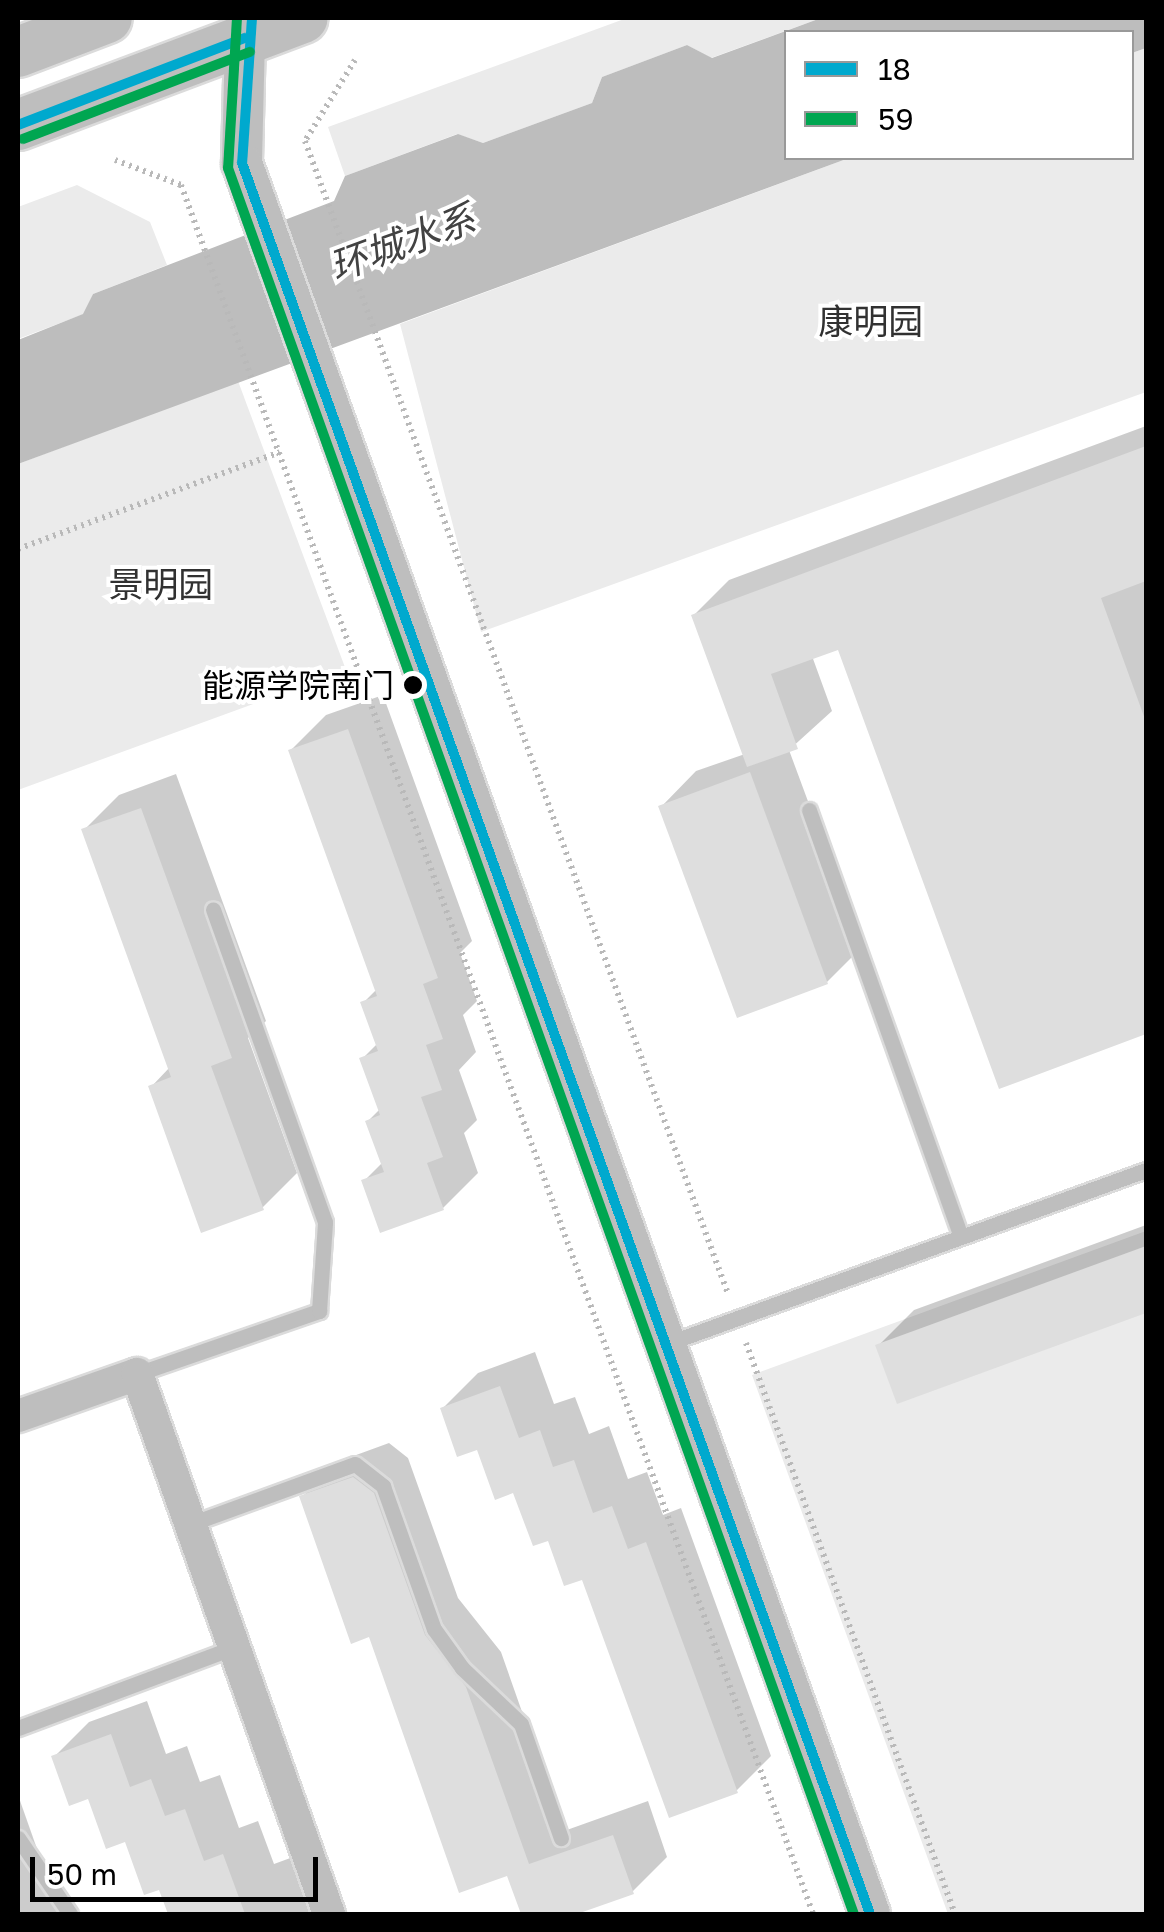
<!DOCTYPE html>
<meta charset="utf-8">
<style>
body{margin:0}
#map{position:relative;width:1164px;height:1932px;overflow:hidden;background:#fff;font-family:"Golos Text","Noto Sans SC",sans-serif}
div>[style]{position:absolute}
.green>*{inset:0;background:#ebebeb}
.water>*{inset:0;background:#bdbdbd}
.shadow>*{inset:0;background:#0003}
.building>*{inset:0;background:#dedede}
.path>*{height:6px;margin-top:-3px;transform-origin:0;background:repeating-linear-gradient(90deg,#b9b9b9 0 2.5px,transparent 0 7.5px)}
.roads{filter:drop-shadow(2px 0 #dbdbdb) drop-shadow(-2px 0 #dbdbdb) drop-shadow(0 2px #dbdbdb) drop-shadow(0 -2px #dbdbdb)}
.service>*{height:15px;margin:-7.5px;padding:0 7.5px;transform-origin:7.5px;border-radius:7.5px;background:#bebebe}
.minor>*{height:32px;margin:-16px;padding:0 16px;transform-origin:16px;border-radius:16px;background:#bebebe}
.tertiary>*{height:40px;margin:-20px;padding:0 20px;transform-origin:20px;border-radius:20px;background:#bebebe}
.primary>*{height:50px;margin:-25px;padding:0 25px;transform-origin:25px;border-radius:25px;background:#bebebe}
.bus-1>*{height:10px;margin:-5px;padding:0 5px;transform-origin:5px;border-radius:5px;background:#00a9ce}
.bus-2>*{height:10px;margin:-5px;padding:0 5px;transform-origin:5px;border-radius:5px;background:#00a651}
.dots>*{width:28px;height:28px;translate:-50% -50%;box-sizing:border-box;border:5px solid #fff;border-radius:50%}
span{translate:-50% -50%;white-space:nowrap;text-align:center;line-height:1.15;-webkit-text-stroke:8px #fff;paint-order:stroke}
.bus-label{font-size:32px;color:#000}
.right{translate:-100% -50%;text-align:right}
.park-label{font-size:35px;color:#313131}
.water-label{font-size:38px;color:#424242;font-style:italic}
.frame{position:absolute;inset:0;border:20px solid #000;pointer-events:none}
.legend{position:absolute;left:784px;top:30px;width:350px;height:130px;box-sizing:border-box;background:#fff;border:2px solid #999;margin:0;padding:12px 18px;list-style:none;font-size:30px;color:#000}
.legend li{display:flex;align-items:center;gap:20px;height:50px}
.legend b{width:50px;border:2px solid #999}
.scale{position:absolute;left:30px;top:1857px;width:288px;height:45px;box-sizing:border-box;border:5px solid #000;border-top:0;padding-left:12px;font-size:30px;line-height:35px;white-space:nowrap;color:#000;-webkit-text-stroke:8px #fff;paint-order:stroke}
</style>
<div id="map">
<div class="green">
<i style="clip-path:polygon(627px 18px,821px 18px,711px 58px,687px 45px,602px 77px,592px 103px,483px 143px,457px 134px,345px 176px,328px 127px)"></i>
<i style="clip-path:polygon(1146px 48px,1146px 392px,481px 632px,400px 324px,849px 158px,1132px 158px,1132px 53px)"></i>
<i style="clip-path:polygon(77px 185px,150px 222px,167px 265px,93px 294px,84px 314px,18px 339px,18px 207px)"></i>
<i style="clip-path:polygon(238px 381px,346px 670px,18px 790px,18px 464px)"></i>
<i style="clip-path:polygon(1146px 1231px,1146px 1914px,948px 1914px,752px 1375px)"></i>
</div>
<div class="water">
<i style="clip-path:polygon(821px 18px,1146px 18px,1146px 48px,1132px 53px,1132px 32px,786px 32px,786px 158px,849px 158px,18px 464px,18px 340px,83px 314px,93px 294px,334px 201px,345px 176px,458px 134px,483px 143px,592px 103px,602px 77px,687px 45px,712px 58px)"></i>
</div>
<div class="shadow">
<i style="clip-path:polygon(1146px 426px,1146px 1032px,1001px 1086px,839px 646px,812px 656px,832px 711px,789px 750px,862px 947px,827px 982px,661px 807px,696px 771px,745px 754px,694px 615px,729px 580px)"></i>
<i style="clip-path:polygon(383px 695px,472px 941px,460px 953px,477px 1001px,463px 1015px,476px 1052px,459px 1070px,477px 1120px,464px 1133px,478px 1173px,443px 1208px,364px 1181px,383px 1162px,368px 1121px,380px 1109px,362px 1059px,378px 1043px,363px 1003px,377px 989px,291px 750px,326px 715px)"></i>
<i style="clip-path:polygon(176px 774px,266px 1021px,248px 1038px,297px 1173px,262px 1208px,151px 1087px,170px 1067px,84px 830px,119px 795px)"></i>
<i style="clip-path:polygon(1146px 1225px,1146px 1311px,899px 1401px,878px 1346px,914px 1310px)"></i>
<i style="clip-path:polygon(535px 1352px,554px 1404px,575px 1397px,589px 1434px,609px 1426px,628px 1479px,647px 1472px,663px 1515px,681px 1508px,771px 1756px,736px 1791px,584px 1577px,443px 1408px,478px 1373px)"></i>
<i style="clip-path:polygon(389px 1443px,408px 1458px,458px 1598px,501px 1652px,564px 1831px,648px 1801px,667px 1857px,632px 1892px,569px 1914px,524px 1914px,509px 1873px,370px 1634px,302px 1497px,337px 1462px)"></i>
<i style="clip-path:polygon(147px 1701px,166px 1754px,187px 1746px,200px 1782px,220px 1775px,239px 1828px,258px 1821px,274px 1864px,293px 1857px,314px 1914px,171px 1914px,161px 1887px,126px 1839px,54px 1757px,89px 1722px)"></i>
<i style="clip-path:polygon(18px 1795px,60px 1914px,18px 1914px)"></i>
</div>
<div class="building">
<i style="clip-path:polygon(1146px 446px,1146px 581px,1101px 598px,1146px 722px,1146px 1034px,999px 1089px,838px 650px,771px 674px,798px 749px,747px 767px,691px 615px)"></i>
<i style="clip-path:polygon(348px 729px,438px 978px,423px 984px,443px 1039px,426px 1045px,442px 1090px,421px 1097px,443px 1157px,427px 1163px,444px 1210px,380px 1233px,361px 1180px,384px 1172px,365px 1121px,380px 1115px,359px 1058px,378px 1051px,360px 1002px,377px 996px,288px 750px)"></i>
<i style="clip-path:polygon(750px 772px,828px 984px,737px 1018px,658px 806px)"></i>
<i style="clip-path:polygon(141px 808px,232px 1058px,211px 1066px,264px 1210px,201px 1233px,148px 1086px,171px 1077px,81px 829px)"></i>
<i style="clip-path:polygon(1146px 1246px,1146px 1313px,897px 1404px,875px 1345px)"></i>
<i style="clip-path:polygon(500px 1386px,519px 1438px,540px 1430px,553px 1467px,574px 1460px,593px 1513px,612px 1506px,628px 1549px,646px 1542px,738px 1793px,669px 1818px,582px 1580px,564px 1586px,548px 1541px,533px 1546px,513px 1493px,495px 1500px,477px 1450px,457px 1457px,440px 1408px)"></i>
<i style="clip-path:polygon(353px 1477px,374px 1493px,425px 1635px,466px 1687px,529px 1864px,613px 1835px,634px 1894px,577px 1914px,521px 1914px,507px 1876px,459px 1893px,369px 1637px,351px 1644px,299px 1496px)"></i>
<i style="clip-path:polygon(111px 1734px,130px 1787px,151px 1779px,165px 1816px,185px 1809px,204px 1861px,223px 1854px,245px 1914px,168px 1914px,159px 1890px,144px 1895px,125px 1842px,106px 1849px,88px 1799px,69px 1806px,51px 1756px)"></i>
</div>
<div class="path">
<i style="left:355px;top:60px;width:95px;rotate:121.7deg"></i>
<i style="left:305px;top:141px;width:1228px;rotate:69.85deg"></i>
<i style="left:115px;top:160px;width:71px;rotate:20.7deg"></i>
<i style="left:181px;top:185px;width:1841px;rotate:69.92deg"></i>
<i style="left:18px;top:549px;width:279px;rotate:-20.3deg"></i>
<i style="left:746px;top:1343px;width:608px;rotate:69.9deg"></i>
</div>
<div class="roads">
<div class="service">
<i style="left:809px;top:810px;width:452px;rotate:70.4deg"></i>
<i style="left:666px;top:1344px;width:511px;rotate:-19.93deg"></i>
<i style="left:137px;top:1374px;width:193px;rotate:-19.1deg"></i>
<i style="left:319px;top:1311px;width:89px;rotate:-86.1deg"></i>
<i style="left:325px;top:1222px;width:332px;rotate:-109.7deg"></i>
<i style="left:193px;top:1523px;width:172px;rotate:-20deg"></i>
<i style="left:355px;top:1464px;width:36px;rotate:38deg"></i>
<i style="left:383px;top:1486px;width:152px;rotate:70.4deg"></i>
<i style="left:434px;top:1629px;width:48px;rotate:54.3deg"></i>
<i style="left:462px;top:1668px;width:81px;rotate:43.5deg"></i>
<i style="left:521px;top:1724px;width:121px;rotate:70.7deg"></i>
<i style="left:18px;top:1728px;width:234px;rotate:-20.5deg"></i>
<i style="left:18px;top:1838px;width:92px;rotate:55.6deg"></i>
</div>
<div class="minor">
<i style="left:18px;top:1416px;width:126px;rotate:-19.4deg"></i>
<i style="left:137px;top:1374px;width:573px;rotate:70.43deg"></i>
</div>
<div class="tertiary">
<i style="left:245px;top:38px;width:125px;rotate:91.4deg"></i>
<i style="left:242px;top:163px;width:1860px;rotate:70.27deg"></i>
</div>
<div class="primary">
<i style="left:18px;top:52px;width:95px;rotate:-20.9deg"></i>
<i style="left:18px;top:125px;width:304px;rotate:-20.6deg"></i>
</div>
</div>
<div class="bus-1">
<i style="left:252px;top:18px;width:145px;rotate:93.9deg"></i>
<i style="left:242px;top:163px;width:1860px;rotate:70.27deg"></i>
<i style="left:18px;top:125px;width:243px;rotate:-21deg"></i>
</div>
<div class="bus-2">
<i style="left:237px;top:18px;width:150px;rotate:93.4deg"></i>
<i style="left:228px;top:168px;width:1855px;rotate:70.28deg"></i>
<i style="left:23px;top:139px;width:243px;rotate:-21deg"></i>
</div>
<div class="dots">
<i style="left:413px;top:685px;background:#000"></i>
</div>
<div class="bus-label">
<span class="right" style="left:394px;top:685px">能源学院南门</span>
</div>
<div class="park-label">
<span style="left:871px;top:321px">康明园</span>
<span style="left:161px;top:584px">景明园</span>
</div>
<div class="water-label">
<span style="left:402px;top:242px;rotate:-20deg">环城水系</span>
</div>
<div class="frame"></div>
<ul class="legend">
<li><b style="height:12px;background:#00a9ce"></b>18</li>
<li><b style="height:12px;background:#00a651"></b>59</li>
</ul>
<div class="scale">50 m</div>
</div>
